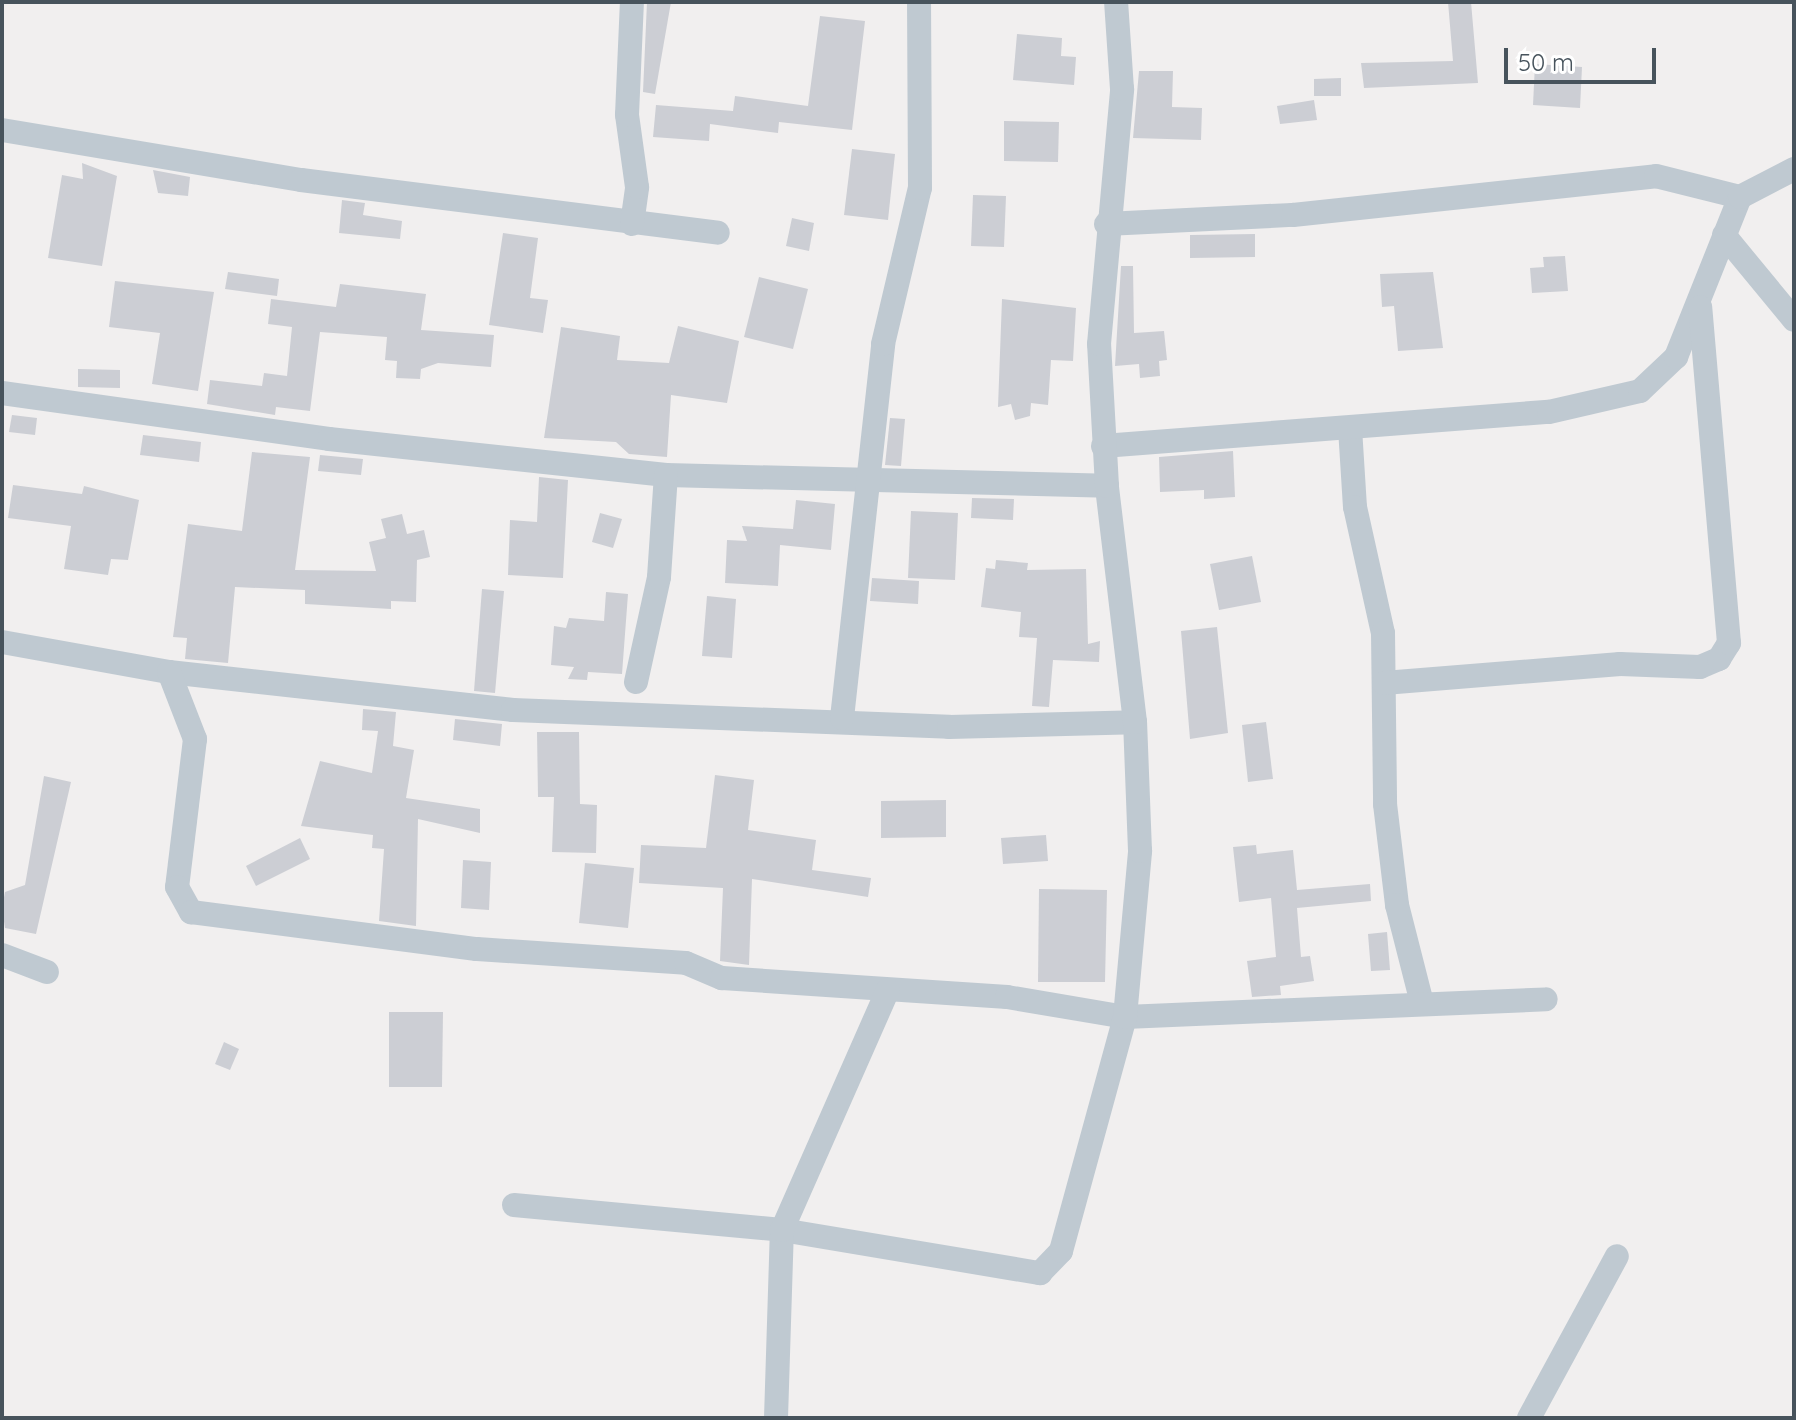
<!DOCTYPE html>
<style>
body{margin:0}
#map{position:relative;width:1796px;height:1420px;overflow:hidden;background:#f1efef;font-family:Quicksand,sans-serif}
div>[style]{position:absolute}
.building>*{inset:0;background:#ccced4}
.minor>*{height:24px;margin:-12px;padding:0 12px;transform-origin:12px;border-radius:12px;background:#bfc9d1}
span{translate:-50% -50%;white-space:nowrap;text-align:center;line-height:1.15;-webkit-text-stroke:6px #fff;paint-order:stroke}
.frame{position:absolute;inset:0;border:4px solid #47535c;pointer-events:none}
.scale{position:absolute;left:1504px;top:48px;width:152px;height:36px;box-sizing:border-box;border:4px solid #47535c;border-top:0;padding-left:10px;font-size:24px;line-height:28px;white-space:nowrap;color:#47535c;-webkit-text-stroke:6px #fff;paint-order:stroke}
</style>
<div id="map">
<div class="building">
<i style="clip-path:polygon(647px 2px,671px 2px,655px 94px,643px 92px)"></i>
<i style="clip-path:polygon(1448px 2px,1471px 2px,1478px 83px,1364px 88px,1361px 63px,1453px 61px)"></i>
<i style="clip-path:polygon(820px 16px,865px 21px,852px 130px,779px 122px,778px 133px,710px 124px,709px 141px,653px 137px,656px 105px,733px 111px,735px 96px,808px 106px)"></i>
<i style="clip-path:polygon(1017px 34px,1062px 38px,1061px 56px,1076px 57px,1074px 85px,1013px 80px)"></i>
<i style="clip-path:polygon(1535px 64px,1582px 67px,1580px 108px,1533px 105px)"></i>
<i style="clip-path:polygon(1139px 71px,1173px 71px,1172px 107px,1202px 108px,1201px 140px,1133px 138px)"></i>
<i style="clip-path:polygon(1341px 78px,1341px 96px,1314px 96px,1314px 79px)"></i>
<i style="clip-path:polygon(1314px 100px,1317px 120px,1280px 124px,1277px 106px)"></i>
<i style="clip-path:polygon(1004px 121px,1059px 122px,1058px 162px,1004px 161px)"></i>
<i style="clip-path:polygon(852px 149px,895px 154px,888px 220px,844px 215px)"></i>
<i style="clip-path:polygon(82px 163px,117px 176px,102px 266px,48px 258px,62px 175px,83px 179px)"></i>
<i style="clip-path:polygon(153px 170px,190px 177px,188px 196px,158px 193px)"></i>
<i style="clip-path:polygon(973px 195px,1006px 196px,1004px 247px,971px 246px)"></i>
<i style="clip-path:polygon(342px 200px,365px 203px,363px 215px,402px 221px,400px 239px,339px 233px)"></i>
<i style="clip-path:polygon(792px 218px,814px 223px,809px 251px,786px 246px)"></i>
<i style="clip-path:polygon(503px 233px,538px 238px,530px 298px,548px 300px,543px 333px,489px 325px)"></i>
<i style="clip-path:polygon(1255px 234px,1255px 257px,1190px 258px,1190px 235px)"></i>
<i style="clip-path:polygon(1565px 256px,1568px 291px,1532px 293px,1530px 268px,1544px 267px,1543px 257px)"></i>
<i style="clip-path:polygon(1121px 266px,1133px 266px,1134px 333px,1164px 331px,1167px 360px,1159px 361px,1160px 376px,1140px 378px,1139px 364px,1115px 366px)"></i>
<i style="clip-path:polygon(228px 272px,279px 279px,277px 296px,225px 289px)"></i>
<i style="clip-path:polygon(1433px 272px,1443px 348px,1398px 351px,1394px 306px,1382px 307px,1380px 274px)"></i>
<i style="clip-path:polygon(759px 277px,808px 289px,793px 349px,744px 337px)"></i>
<i style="clip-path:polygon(115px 281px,214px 292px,198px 391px,152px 384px,160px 333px,109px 327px)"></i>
<i style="clip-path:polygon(340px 284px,426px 294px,421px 330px,494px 335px,491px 367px,438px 363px,421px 369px,420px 379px,396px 378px,397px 361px,385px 360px,387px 337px,320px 332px,310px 411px,276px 407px,275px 415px,207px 404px,210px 380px,262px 386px,264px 373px,287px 376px,292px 327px,268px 324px,271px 299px,336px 307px)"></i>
<i style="clip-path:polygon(1002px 299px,1076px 308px,1073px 361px,1051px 360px,1048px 405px,1031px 403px,1030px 416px,1015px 420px,1011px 404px,998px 407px)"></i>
<i style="clip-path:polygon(678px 326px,739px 341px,727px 403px,671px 395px,667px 457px,629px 454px,616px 442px,544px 438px,561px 327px,620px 336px,617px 360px,669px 363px)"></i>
<i style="clip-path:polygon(78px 369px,120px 370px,120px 388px,78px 387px)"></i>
<i style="clip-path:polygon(12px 415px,37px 418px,35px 435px,9px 432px)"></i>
<i style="clip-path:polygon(890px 418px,905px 419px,901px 466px,885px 465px)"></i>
<i style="clip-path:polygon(143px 435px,201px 442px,199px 462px,140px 455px)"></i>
<i style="clip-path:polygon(1233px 451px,1235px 497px,1204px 499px,1204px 490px,1160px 492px,1159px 457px)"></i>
<i style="clip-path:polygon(252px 452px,310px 457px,295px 570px,376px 571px,369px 542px,386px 538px,381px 519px,402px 514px,407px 534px,424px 530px,430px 557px,417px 560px,416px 602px,391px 601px,391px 609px,305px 604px,305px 590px,235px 587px,228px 663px,185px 659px,187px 638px,173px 637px,188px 524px,242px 531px)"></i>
<i style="clip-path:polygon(320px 455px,363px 459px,361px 475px,318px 471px)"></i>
<i style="clip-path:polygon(539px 477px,568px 480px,563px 578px,508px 575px,510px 520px,537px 522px)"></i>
<i style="clip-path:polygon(13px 485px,82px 494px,84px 486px,139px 500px,128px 560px,111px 559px,108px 575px,64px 569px,71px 526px,8px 518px)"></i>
<i style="clip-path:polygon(972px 498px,1014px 499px,1013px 520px,971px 518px)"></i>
<i style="clip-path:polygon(796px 500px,835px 504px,831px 550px,780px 545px,778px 586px,725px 583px,727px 540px,747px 541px,742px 526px,793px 529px)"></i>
<i style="clip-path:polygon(911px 511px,958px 513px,955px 580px,908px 578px)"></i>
<i style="clip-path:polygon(600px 513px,622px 519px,613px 548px,592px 542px)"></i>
<i style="clip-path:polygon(1252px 556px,1261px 602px,1219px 610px,1210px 564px)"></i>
<i style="clip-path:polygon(996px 560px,1028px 563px,1027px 570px,1086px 569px,1088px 644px,1100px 641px,1099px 662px,1053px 660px,1049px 707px,1032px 706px,1037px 638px,1019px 637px,1021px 612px,981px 607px,986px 568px,995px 569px)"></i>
<i style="clip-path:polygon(872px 578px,919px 581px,918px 604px,870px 601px)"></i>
<i style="clip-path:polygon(482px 589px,504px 591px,495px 693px,474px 691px)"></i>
<i style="clip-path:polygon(606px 592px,628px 594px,622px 674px,588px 672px,587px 680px,568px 679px,574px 667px,551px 665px,554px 626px,566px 628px,569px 618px,604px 621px)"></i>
<i style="clip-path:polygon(707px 596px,736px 599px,732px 658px,702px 656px)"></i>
<i style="clip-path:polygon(1217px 627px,1228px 733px,1190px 739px,1181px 631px)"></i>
<i style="clip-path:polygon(363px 709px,396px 712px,393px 746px,414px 750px,406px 798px,480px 809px,480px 833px,418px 819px,416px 926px,379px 921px,384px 849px,372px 848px,373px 835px,301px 826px,320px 761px,372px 773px,378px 731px,362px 730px)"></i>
<i style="clip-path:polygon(455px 719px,502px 724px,500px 746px,453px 740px)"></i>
<i style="clip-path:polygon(1266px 722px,1273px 779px,1248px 782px,1242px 725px)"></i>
<i style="clip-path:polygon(537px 732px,579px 732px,580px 804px,597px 805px,596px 853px,552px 852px,554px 797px,538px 797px)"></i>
<i style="clip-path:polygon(715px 775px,754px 780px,748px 830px,816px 840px,812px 870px,871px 878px,868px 897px,752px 879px,749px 965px,720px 961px,723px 888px,639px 883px,641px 845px,706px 848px)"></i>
<i style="clip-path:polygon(44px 776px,71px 782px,36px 934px,5px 928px,2px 908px,5px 892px,25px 885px)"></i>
<i style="clip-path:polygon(946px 800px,946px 837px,881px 838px,881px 801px)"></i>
<i style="clip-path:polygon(1046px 835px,1048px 861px,1003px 864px,1001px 838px)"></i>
<i style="clip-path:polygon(300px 838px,310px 859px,256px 886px,246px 866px)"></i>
<i style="clip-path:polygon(1256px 845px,1257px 854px,1293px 850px,1297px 890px,1370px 884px,1371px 901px,1297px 908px,1301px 957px,1310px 956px,1314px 981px,1280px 986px,1281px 995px,1252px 997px,1247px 961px,1276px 957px,1271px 898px,1239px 902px,1233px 847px)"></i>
<i style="clip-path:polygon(463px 860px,491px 862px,489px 910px,461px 908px)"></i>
<i style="clip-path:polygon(585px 863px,634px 868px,628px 928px,579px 923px)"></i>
<i style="clip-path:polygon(1039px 889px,1107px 890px,1105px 982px,1038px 982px)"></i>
<i style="clip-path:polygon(1387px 932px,1390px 970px,1371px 971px,1368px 934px)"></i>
<i style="clip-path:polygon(389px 1012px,443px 1012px,442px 1087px,389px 1087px)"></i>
<i style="clip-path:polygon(224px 1042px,239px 1049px,230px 1070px,215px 1064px)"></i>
</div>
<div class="minor">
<i style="left:2px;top:130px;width:303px;rotate:9.5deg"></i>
<i style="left:301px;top:180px;width:420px;rotate:7.2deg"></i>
<i style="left:632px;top:224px;width:37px;rotate:-82deg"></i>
<i style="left:637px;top:187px;width:73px;rotate:-97.9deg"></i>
<i style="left:627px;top:115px;width:113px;rotate:-87.5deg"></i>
<i style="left:1106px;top:224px;width:187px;rotate:-2.8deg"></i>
<i style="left:1293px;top:215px;width:365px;rotate:-6.1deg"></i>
<i style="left:1656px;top:176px;width:87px;rotate:14deg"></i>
<i style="left:1724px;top:235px;width:110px;rotate:50.5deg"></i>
<i style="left:2px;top:393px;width:330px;rotate:8deg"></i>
<i style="left:329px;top:439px;width:339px;rotate:6.1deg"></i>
<i style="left:666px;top:475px;width:441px;rotate:1.4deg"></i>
<i style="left:1350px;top:428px;width:79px;rotate:86.4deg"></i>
<i style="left:1355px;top:507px;width:129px;rotate:77.5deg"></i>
<i style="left:1383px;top:633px;width:171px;rotate:89.3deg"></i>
<i style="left:1385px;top:804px;width:102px;rotate:83.2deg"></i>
<i style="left:1397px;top:905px;width:101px;rotate:75.7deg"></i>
<i style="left:1103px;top:446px;width:447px;rotate:-4.4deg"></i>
<i style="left:1549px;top:412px;width:93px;rotate:-13deg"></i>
<i style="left:1640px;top:391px;width:50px;rotate:-43.4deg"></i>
<i style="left:1676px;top:357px;width:172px;rotate:-68.2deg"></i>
<i style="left:1740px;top:197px;width:61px;rotate:-27.4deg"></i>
<i style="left:2px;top:642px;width:170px;rotate:10.2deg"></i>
<i style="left:169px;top:672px;width:346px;rotate:6.3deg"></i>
<i style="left:513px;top:710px;width:436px;rotate:2.2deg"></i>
<i style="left:949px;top:727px;width:186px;rotate:-1.5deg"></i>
<i style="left:169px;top:672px;width:72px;rotate:68.8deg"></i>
<i style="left:195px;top:739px;width:149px;rotate:96.9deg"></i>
<i style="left:177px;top:887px;width:29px;rotate:61deg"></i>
<i style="left:191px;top:912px;width:288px;rotate:7.4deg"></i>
<i style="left:477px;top:949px;width:209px;rotate:3.8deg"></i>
<i style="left:686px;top:963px;width:39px;rotate:23deg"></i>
<i style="left:722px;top:978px;width:286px;rotate:3.8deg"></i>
<i style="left:1007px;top:997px;width:120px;rotate:9.6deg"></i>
<i style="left:1125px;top:1017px;width:421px;rotate:-2.4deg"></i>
<i style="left:636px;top:682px;width:107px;rotate:-77.6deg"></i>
<i style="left:659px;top:577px;width:102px;rotate:-86.1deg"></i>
<i style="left:1384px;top:683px;width:237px;rotate:-4.6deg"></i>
<i style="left:1620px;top:664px;width:80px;rotate:2.1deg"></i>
<i style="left:1700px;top:667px;width:21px;rotate:-23deg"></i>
<i style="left:1719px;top:659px;width:19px;rotate:-58deg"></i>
<i style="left:1729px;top:643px;width:337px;rotate:-94.9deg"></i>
<i style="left:842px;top:718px;width:376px;rotate:-83.7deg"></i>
<i style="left:883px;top:344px;width:160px;rotate:-76.7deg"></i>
<i style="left:920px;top:188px;width:186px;rotate:-90.3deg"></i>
<i style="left:2px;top:955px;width:48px;rotate:20.7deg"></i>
<i style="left:514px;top:1205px;width:269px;rotate:5.3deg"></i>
<i style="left:782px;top:1230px;width:262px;rotate:9.5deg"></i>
<i style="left:1040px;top:1273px;width:30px;rotate:-46deg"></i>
<i style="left:1061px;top:1251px;width:243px;rotate:-74.7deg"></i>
<i style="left:1125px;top:1017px;width:167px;rotate:-84.8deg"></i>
<i style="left:1140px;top:851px;width:129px;rotate:-92.2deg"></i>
<i style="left:1135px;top:722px;width:238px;rotate:-96.8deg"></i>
<i style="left:1107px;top:486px;width:142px;rotate:-93.2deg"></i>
<i style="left:1099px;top:344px;width:256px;rotate:-84.8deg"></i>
<i style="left:1122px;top:89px;width:87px;rotate:-93.9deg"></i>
<i style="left:776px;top:1418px;width:188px;rotate:-88.2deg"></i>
<i style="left:782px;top:1230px;width:262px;rotate:-66.2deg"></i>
<i style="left:1529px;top:1418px;width:184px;rotate:-61.5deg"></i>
</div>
<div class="frame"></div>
<div class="scale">50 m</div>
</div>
